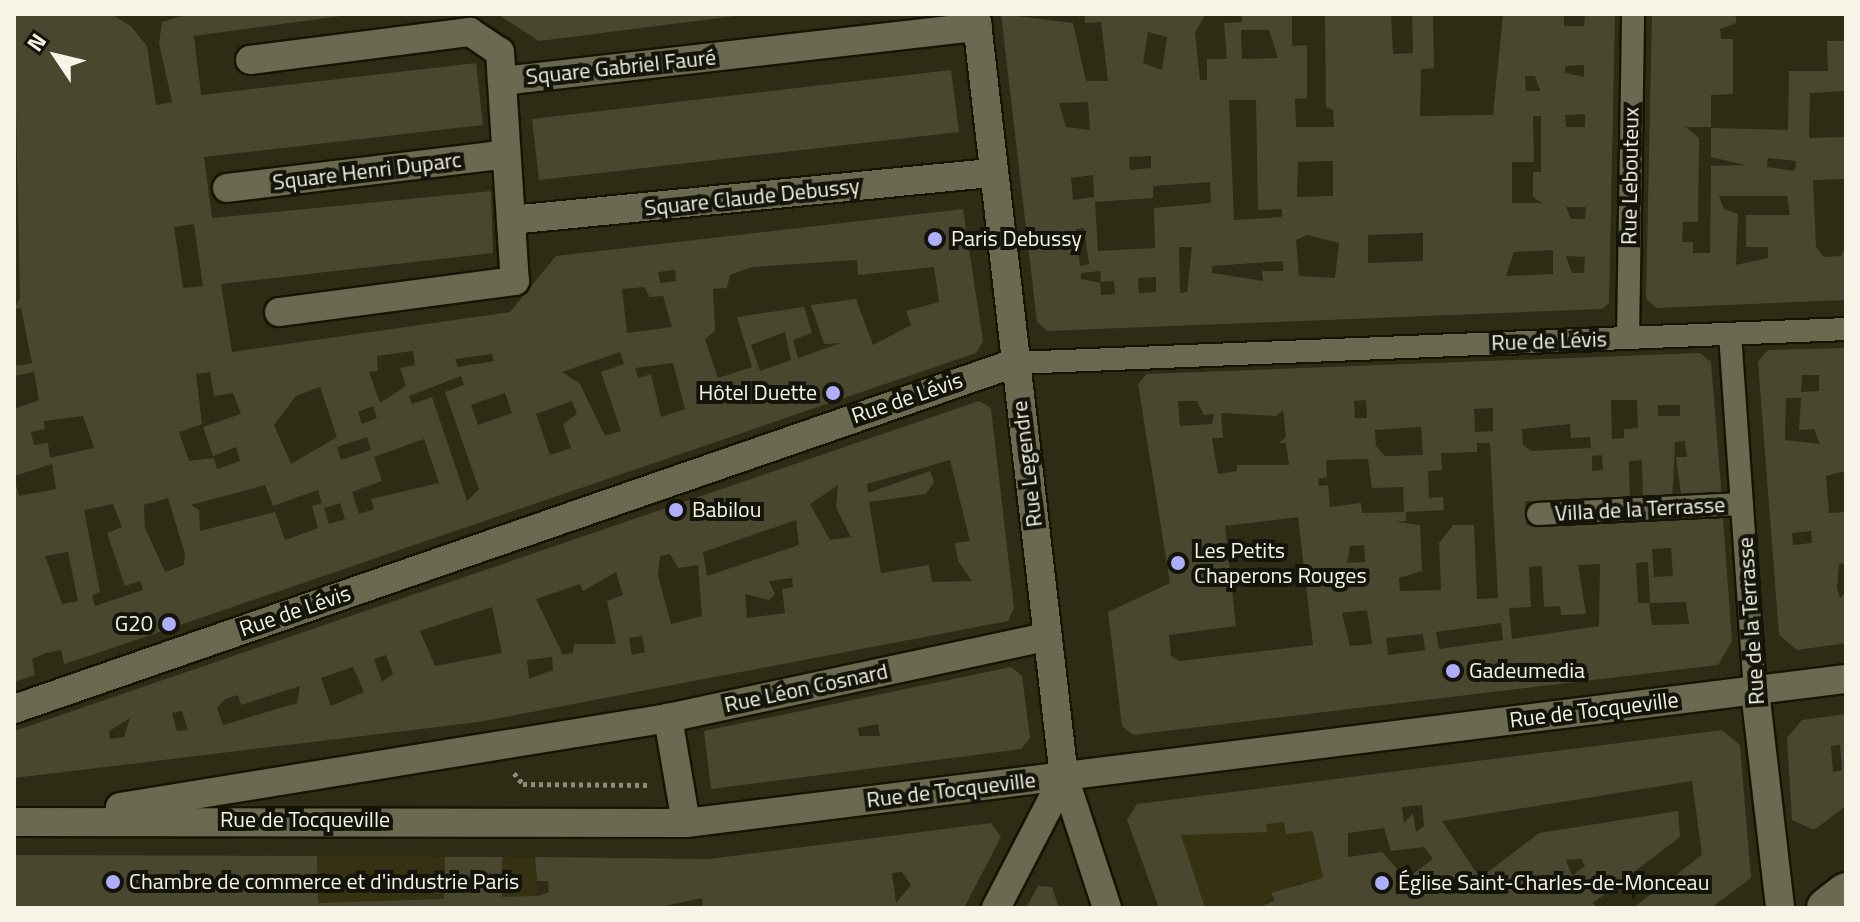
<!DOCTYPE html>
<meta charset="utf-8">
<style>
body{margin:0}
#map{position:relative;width:1860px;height:922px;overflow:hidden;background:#2e2c15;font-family:"Titillium Web",sans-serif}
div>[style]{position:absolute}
.built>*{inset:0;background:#353112}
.building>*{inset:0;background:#4a472f}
.path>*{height:5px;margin-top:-2.5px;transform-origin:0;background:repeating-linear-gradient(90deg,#8d8b79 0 4px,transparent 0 8px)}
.roads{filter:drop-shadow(2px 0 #171401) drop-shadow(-2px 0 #171401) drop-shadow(0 2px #171401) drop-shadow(0 -2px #171401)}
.pedestrian>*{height:22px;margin:-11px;padding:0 11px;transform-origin:11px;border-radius:11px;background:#6b6950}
.minor>*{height:28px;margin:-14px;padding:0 14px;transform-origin:14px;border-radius:14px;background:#6b6950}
.secondary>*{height:40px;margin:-20px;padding:0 20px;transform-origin:20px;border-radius:20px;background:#6b6950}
.dots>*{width:22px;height:22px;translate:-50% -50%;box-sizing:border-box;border:4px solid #15140a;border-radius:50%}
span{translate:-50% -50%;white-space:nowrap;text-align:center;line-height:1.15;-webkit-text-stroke:8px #15140a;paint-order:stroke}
.street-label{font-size:22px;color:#f5f4e6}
.poi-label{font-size:22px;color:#f5f4e6}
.left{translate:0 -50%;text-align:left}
.right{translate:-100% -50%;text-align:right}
.frame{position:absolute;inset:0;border:16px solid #f5f4e6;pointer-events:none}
.north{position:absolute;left:16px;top:16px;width:80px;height:80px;-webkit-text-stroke:6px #15140a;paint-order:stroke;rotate:305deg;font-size:22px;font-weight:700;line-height:32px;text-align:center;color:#f5f4e6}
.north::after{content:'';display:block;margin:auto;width:28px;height:36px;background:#f5f4e6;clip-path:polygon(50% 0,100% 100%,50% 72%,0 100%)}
</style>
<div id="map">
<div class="built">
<i style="clip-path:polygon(1320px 781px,1340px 871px,1305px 887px,1301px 880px,1258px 908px,1159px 908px,1127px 820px,1137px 804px)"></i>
<i style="clip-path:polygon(238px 856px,535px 857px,539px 908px,213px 908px)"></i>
</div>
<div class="building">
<i style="clip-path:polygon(evenodd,14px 14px,111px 14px,131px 26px,147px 46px,156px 105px,172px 102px,159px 43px,162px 22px,189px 14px,356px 14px,194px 36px,201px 95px,476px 63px,483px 125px,204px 157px,212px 218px,491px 191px,493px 253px,221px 284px,232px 352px,510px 312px,556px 256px,963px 209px,983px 341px,976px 353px,89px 656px,64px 664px,61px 650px,46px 653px,32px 659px,35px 675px,14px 682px,14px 477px,19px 496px,56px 489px,52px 464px,14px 476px,14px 409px,39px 400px,34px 372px,14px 376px,14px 358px,17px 366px,32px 363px,21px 308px,14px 309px,20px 299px,14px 14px,194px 224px,203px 286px,183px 288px,174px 227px,194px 224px,14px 14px,857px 260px,858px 275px,934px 267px,939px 302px,906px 311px,911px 325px,873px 345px,856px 299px,811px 305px,824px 344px,841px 343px,798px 358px,793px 340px,812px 333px,804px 307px,737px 317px,752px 367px,718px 378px,705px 339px,715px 331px,713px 289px,727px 288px,730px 275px,752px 267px,857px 260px,14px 14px,675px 270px,676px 281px,660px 283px,658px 272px,675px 270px,14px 14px,644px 287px,650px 297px,663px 296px,672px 327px,627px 333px,622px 289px,644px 287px,14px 14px,785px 332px,791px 360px,760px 371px,751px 345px,785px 332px,14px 14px,413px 351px,415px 365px,400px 368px,406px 386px,380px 403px,369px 372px,378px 371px,377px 356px,413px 351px,14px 14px,620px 352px,624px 364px,601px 372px,621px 431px,605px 436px,580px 384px,562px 372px,620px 352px,14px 14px,492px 354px,494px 361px,458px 367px,455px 359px,492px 354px,14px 14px,673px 363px,685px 409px,661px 417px,651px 374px,638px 378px,635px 368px,673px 363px,14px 14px,210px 372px,214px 396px,233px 393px,241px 414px,203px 427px,213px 456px,236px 447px,240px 461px,217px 469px,214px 458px,189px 461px,179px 432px,202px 424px,196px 374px,210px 372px,14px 14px,461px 376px,464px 385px,445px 392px,479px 489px,467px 501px,432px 397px,412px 404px,409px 396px,461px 376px,14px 14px,320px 387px,337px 437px,291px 464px,274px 425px,296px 396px,320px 387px,14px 14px,505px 393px,512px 413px,478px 425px,471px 405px,505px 393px,14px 14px,572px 401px,577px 414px,563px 424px,571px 448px,550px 455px,536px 414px,572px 401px,14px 14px,373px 406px,377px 418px,362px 424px,358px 412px,373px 406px,14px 14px,83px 416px,94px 448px,50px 458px,48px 443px,34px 445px,31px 432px,45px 429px,44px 421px,83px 416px,14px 14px,367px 437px,371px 450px,341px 460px,337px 447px,367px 437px,14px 14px,424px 439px,439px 483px,371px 499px,374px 509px,359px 514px,352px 492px,382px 481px,374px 457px,424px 439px,14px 14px,265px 485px,273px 506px,318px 490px,322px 503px,312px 506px,318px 528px,285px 540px,275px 512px,200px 531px,199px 510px,191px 505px,265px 485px,14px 14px,168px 498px,185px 554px,184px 565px,165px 572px,145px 528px,144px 505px,168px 498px,14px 14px,340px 503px,345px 519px,329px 524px,324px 508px,340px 503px,14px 14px,113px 504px,122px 527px,107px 533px,125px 586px,140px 581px,143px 590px,95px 606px,92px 595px,100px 592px,84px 510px,113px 504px,14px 14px,68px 552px,78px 601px,62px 604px,45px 556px,68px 552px)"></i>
<i style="clip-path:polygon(497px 14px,751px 14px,539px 41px)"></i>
<i style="clip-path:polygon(evenodd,1001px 14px,1073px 23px,1086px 81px,1108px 81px,1101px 22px,1085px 23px,1085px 14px,1206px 14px,1195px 32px,1200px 80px,1207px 80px,1207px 59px,1227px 59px,1224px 23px,1242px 22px,1242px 14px,1292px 14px,1292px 46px,1307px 45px,1307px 98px,1295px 99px,1296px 127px,1334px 127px,1333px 110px,1326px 107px,1325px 14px,1391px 14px,1393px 54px,1413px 53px,1412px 14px,1433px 14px,1434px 68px,1421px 69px,1420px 116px,1493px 115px,1503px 14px,1564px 14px,1564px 26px,1584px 26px,1585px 14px,1615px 14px,1609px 303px,1602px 309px,1048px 331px,1037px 322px,1001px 14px,1241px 30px,1269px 30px,1278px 58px,1242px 59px,1241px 30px,1001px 14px,1148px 32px,1167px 37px,1162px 70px,1143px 63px,1148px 32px,1001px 14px,1584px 65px,1584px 77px,1565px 73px,1565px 66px,1584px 65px,1001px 14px,1525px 76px,1535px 76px,1540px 91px,1526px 91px,1525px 76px,1001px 14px,1229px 100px,1256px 100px,1258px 210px,1282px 209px,1282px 217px,1234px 220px,1229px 100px,1001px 14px,1088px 102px,1090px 130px,1066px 127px,1059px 103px,1088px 102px,1001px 14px,1585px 114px,1585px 127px,1566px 127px,1565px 115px,1585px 114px,1001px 14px,1533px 116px,1541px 116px,1541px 172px,1533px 172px,1533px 197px,1542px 203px,1512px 203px,1512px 162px,1534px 162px,1533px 116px,1001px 14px,1151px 156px,1151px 168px,1130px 170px,1129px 157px,1151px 156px,1001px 14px,1333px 161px,1333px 196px,1297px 197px,1298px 162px,1333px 161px,1001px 14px,1093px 175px,1094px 197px,1073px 200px,1071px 178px,1093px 175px,1001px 14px,1210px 182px,1211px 203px,1154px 208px,1155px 248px,1098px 251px,1095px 202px,1153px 198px,1153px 186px,1210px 182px,1001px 14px,1566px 207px,1586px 207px,1585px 219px,1571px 219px,1566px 207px,1001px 14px,1084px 228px,1089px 264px,1080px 266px,1076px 229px,1084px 228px,1001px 14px,1423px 233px,1423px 261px,1368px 263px,1368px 235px,1423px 233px,1001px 14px,1307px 235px,1339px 243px,1335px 278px,1299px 276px,1296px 240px,1307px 235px,1001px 14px,1179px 247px,1192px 247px,1187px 292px,1180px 293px,1179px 247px,1001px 14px,1553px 250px,1553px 274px,1506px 276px,1514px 252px,1553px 250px,1001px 14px,1566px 256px,1585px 257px,1584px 273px,1572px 273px,1566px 256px,1001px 14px,1283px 261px,1283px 271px,1262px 271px,1263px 281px,1212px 273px,1212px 266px,1283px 261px,1001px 14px,1100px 271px,1101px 282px,1114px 281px,1115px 294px,1101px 295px,1100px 283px,1081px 279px,1081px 273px,1100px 271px,1001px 14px,1156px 277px,1156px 292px,1139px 293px,1138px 278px,1156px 277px)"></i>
<i style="clip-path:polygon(evenodd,1652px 14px,1736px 14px,1736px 23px,1720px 29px,1721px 39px,1733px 39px,1733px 94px,1711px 95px,1711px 127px,1686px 127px,1699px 138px,1698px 222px,1683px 222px,1682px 242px,1693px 242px,1693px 253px,1710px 253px,1711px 166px,1745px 165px,1711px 157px,1711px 128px,1788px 130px,1789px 71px,1828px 71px,1827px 41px,1846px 41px,1846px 91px,1810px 93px,1809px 138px,1846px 137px,1846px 179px,1813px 180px,1816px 247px,1824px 257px,1841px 256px,1846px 245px,1846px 300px,1656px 308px,1646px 298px,1652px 14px,1768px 158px,1796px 161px,1795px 171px,1767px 167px,1768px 158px,1652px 14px,1719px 196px,1787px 196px,1790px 215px,1746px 215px,1746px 247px,1768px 247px,1768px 258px,1736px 265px,1738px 214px,1724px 209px,1719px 196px)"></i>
<i style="clip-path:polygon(951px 70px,959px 132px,539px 180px,532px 119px)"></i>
<i style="clip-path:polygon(evenodd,1846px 348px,1846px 471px,1826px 476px,1829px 513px,1846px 512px,1846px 563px,1839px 564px,1837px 588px,1840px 598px,1846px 592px,1846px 643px,1797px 650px,1779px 635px,1758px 362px,1768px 350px,1846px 348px,1802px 375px,1819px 375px,1819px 391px,1801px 392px,1802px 375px,1846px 348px,1786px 398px,1801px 398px,1799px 430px,1814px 429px,1820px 444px,1785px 440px,1786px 398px,1846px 348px,1811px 531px,1812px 543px,1793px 545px,1792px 533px,1811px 531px)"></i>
<i style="clip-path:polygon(evenodd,1700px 353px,1711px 362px,1722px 500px,1682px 501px,1676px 457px,1687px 457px,1685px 441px,1675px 442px,1672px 501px,1643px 502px,1642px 460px,1629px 461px,1630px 503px,1525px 501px,1527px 525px,1723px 518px,1732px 641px,1718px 665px,1133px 735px,1122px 726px,1108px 612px,1170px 583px,1138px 384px,1147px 374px,1700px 353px,1366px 400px,1367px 418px,1355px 418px,1354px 401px,1366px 400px,1700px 353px,1611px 400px,1637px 400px,1638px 428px,1624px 429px,1624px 438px,1612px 439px,1611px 400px,1700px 353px,1178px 401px,1197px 401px,1204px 415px,1214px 414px,1212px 424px,1180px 426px,1178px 401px,1700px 353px,1658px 405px,1680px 405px,1680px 416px,1658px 416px,1658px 405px,1700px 353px,1493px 408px,1493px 431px,1475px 432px,1474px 409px,1493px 408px,1700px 353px,1283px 410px,1286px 437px,1279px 443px,1286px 443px,1289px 465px,1237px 465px,1237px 471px,1218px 474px,1212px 438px,1223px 438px,1221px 413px,1276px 416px,1283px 410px,1700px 353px,1570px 424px,1571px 438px,1590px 437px,1591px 448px,1531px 451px,1523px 445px,1522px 429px,1570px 424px,1700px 353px,1421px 427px,1423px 455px,1385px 456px,1376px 446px,1375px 430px,1421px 427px,1700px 353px,1477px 443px,1490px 443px,1498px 598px,1477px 599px,1474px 525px,1453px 525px,1439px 543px,1441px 590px,1400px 591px,1399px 578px,1422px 571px,1420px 525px,1396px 522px,1406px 521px,1406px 512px,1444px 510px,1443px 497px,1429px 498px,1428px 471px,1442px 470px,1441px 453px,1477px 452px,1477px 443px,1700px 353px,1602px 455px,1603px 470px,1592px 471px,1592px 456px,1602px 455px,1700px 353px,1368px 459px,1372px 488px,1403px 487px,1404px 512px,1362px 513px,1361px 503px,1330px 507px,1328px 485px,1319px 486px,1318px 479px,1327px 477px,1326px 460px,1368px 459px,1700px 353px,1298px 517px,1313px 645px,1179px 661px,1171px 656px,1169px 635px,1236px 626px,1225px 526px,1298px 517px,1700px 353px,1364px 545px,1365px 562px,1347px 563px,1350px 546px,1364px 545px,1700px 353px,1671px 548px,1673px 576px,1654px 577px,1652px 549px,1671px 548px,1700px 353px,1648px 562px,1650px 603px,1686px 602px,1689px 624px,1652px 625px,1649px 603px,1638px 603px,1636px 563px,1648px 562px,1700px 353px,1600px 564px,1599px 626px,1512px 639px,1509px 608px,1531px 607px,1529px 567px,1542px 566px,1544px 607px,1560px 606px,1561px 615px,1586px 614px,1578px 565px,1600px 564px,1700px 353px,1367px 610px,1372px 644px,1350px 646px,1342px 613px,1367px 610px,1700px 353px,1501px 623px,1503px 640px,1439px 649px,1436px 632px,1501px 623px,1700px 353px,1423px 634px,1425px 650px,1388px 655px,1386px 638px,1423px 634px)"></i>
<i style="clip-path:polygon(evenodd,979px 401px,991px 408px,1014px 608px,1008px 621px,479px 722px,14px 778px,14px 731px,979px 401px,950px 460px,970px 541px,955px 543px,958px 561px,972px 581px,932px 582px,929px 565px,881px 573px,869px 502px,926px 494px,934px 482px,930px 471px,868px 493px,867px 484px,950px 460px,979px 401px,838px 485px,836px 507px,851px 537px,830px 540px,810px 504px,838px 485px,979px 401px,796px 520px,799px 545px,707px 576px,703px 552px,796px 520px,979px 401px,670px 554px,678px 568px,698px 565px,702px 616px,671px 624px,658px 576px,660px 556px,670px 554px,979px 401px,616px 572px,623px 595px,607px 601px,616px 644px,574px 644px,573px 653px,563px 655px,536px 599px,580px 584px,583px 591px,616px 572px,979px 401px,792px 578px,793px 587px,782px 589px,785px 613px,747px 618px,745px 594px,769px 600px,775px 594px,769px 581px,792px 578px,979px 401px,492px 607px,502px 653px,435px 666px,420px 631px,492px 607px,979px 401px,642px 636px,645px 652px,632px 655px,629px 638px,642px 636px,979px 401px,386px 655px,393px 674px,382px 682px,374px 659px,386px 655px,979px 401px,552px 657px,553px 670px,529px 679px,527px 660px,552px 657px,979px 401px,353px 667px,364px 692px,331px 706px,321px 678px,353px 667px,979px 401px,300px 686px,297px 703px,223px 725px,217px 708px,225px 699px,238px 695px,241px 705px,300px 686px,979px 401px,182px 711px,188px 730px,177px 731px,172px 713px,182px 711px,979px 401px,130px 718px,124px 737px,110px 739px,109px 731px,130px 718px)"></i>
<i style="clip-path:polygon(evenodd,1011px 667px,1022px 676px,1030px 738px,1021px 749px,711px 789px,704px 731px,1011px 667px,878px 724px,880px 736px,859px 736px,858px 728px,878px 724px)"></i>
<i style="clip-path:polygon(evenodd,1846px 714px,1846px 806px,1814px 830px,1792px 820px,1787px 738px,1802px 720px,1846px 714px,1840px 745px,1842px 770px,1833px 772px,1831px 746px,1840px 745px)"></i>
<i style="clip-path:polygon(evenodd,1722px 730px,1740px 745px,1751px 878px,1711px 908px,1633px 908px,1702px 855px,1692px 781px,1442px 821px,1480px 878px,1539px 833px,1678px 811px,1680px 837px,1593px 903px,1597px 908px,1258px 908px,1275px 900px,1271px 893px,1323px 878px,1313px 831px,1286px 834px,1284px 822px,1266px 824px,1267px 832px,1181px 835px,1205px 908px,1159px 908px,1127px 820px,1137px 804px,1722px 730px,1422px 805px,1424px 826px,1416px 832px,1413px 813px,1404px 823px,1402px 807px,1422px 805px,1722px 730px,1384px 828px,1391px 851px,1424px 847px,1433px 859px,1406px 879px,1382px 852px,1348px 857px,1348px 833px,1384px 828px,1722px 730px,1581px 859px,1585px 866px,1572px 876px,1566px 860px,1581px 859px)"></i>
<i style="clip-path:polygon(evenodd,991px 823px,1001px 837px,964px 908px,703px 908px,702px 898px,655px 908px,14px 908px,14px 855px,317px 856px,318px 903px,444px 899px,445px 857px,502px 857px,502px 897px,538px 896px,549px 892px,548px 881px,537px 881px,535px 857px,709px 859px,991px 823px,902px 872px,911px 885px,896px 903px,892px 873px,902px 872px)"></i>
<i style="clip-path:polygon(1038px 886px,1052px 887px,1059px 908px,1026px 908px)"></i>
</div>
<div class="path">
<i style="left:514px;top:773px;width:14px;rotate:51deg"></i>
<i style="left:523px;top:784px;width:127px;rotate:0.5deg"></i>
</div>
<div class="roads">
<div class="pedestrian">
<i style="left:1730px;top:334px;width:358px;rotate:86deg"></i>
<i style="left:1628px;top:338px;width:324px;rotate:-89.1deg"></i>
<i style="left:1015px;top:363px;width:832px;rotate:-2.34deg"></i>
<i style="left:1538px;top:514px;width:204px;rotate:-2.8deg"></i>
</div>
<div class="minor">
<i style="left:976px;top:14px;width:768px;rotate:83.42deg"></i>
<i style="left:1064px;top:777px;width:138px;rotate:71.8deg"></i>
<i style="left:250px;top:60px;width:222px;rotate:-7.3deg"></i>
<i style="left:470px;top:32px;width:36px;rotate:34deg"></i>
<i style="left:500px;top:52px;width:229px;rotate:86.3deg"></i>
<i style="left:515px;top:281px;width:238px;rotate:172.5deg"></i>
<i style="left:502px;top:81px;width:479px;rotate:-6.5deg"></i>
<i style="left:227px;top:188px;width:281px;rotate:-6.9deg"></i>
<i style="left:511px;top:220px;width:485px;rotate:-5.6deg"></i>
<i style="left:1755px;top:691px;width:218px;rotate:83.4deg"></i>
<i style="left:14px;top:709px;width:1059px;rotate:-19.07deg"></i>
<i style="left:120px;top:807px;width:555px;rotate:-9.22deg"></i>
<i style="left:14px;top:822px;width:672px;rotate:0.09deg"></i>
<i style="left:686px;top:823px;width:1169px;rotate:-7.08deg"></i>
<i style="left:686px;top:823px;width:107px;rotate:-99.7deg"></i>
<i style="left:668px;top:718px;width:388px;rotate:-12.1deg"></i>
<i style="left:996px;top:908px;width:148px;rotate:-62.6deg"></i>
</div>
<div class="secondary">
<i style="left:1827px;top:908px;width:24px;rotate:-38deg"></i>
</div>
</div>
<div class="dots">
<i style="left:935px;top:239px;background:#aeaefb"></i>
<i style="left:833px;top:393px;background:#aeaefb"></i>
<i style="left:676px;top:510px;background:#aeaefb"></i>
<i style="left:1178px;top:563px;background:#aeaefb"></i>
<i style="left:169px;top:624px;background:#aeaefb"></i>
<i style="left:1453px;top:671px;background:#aeaefb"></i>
<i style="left:113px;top:882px;background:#aeaefb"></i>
<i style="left:1382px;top:883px;background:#aeaefb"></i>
</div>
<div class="street-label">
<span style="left:621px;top:67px;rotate:-6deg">Square Gabriel Fauré</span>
<span style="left:367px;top:171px;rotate:-7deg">Square Henri Duparc</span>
<span style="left:1630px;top:176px;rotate:-89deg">Rue Lebouteux</span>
<span style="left:752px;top:197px;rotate:-6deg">Square Claude Debussy</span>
<span style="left:1549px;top:341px;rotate:-2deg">Rue de Lévis</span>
<span style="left:907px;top:398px;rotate:-19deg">Rue de Lévis</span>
<span style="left:1027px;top:464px;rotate:-97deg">Rue Legendre</span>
<span style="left:1640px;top:509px;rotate:-3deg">Villa de la Terrasse</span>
<span style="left:295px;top:611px;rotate:-19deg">Rue de Lévis</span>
<span style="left:1751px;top:621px;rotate:-94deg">Rue de la Terrasse</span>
<span style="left:806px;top:688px;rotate:-12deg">Rue Léon Cosnard</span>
<span style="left:1594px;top:710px;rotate:-7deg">Rue de Tocqueville</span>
<span style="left:951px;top:790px;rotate:-7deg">Rue de Tocqueville</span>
<span style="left:305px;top:820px">Rue de Tocqueville</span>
</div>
<div class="poi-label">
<span class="left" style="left:951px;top:239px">Paris Debussy</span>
<span class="right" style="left:817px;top:393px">Hôtel Duette</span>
<span class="left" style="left:692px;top:510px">Babilou</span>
<span class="left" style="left:1194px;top:563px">Les Petits<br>Chaperons Rouges</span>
<span class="right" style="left:153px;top:624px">G20</span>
<span class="left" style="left:1469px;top:671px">Gadeumedia</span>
<span class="left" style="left:129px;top:882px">Chambre de commerce et d'industrie Paris</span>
<span class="left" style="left:1398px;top:883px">Église Saint-Charles-de-Monceau</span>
</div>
<div class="frame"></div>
<div class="north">N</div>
</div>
